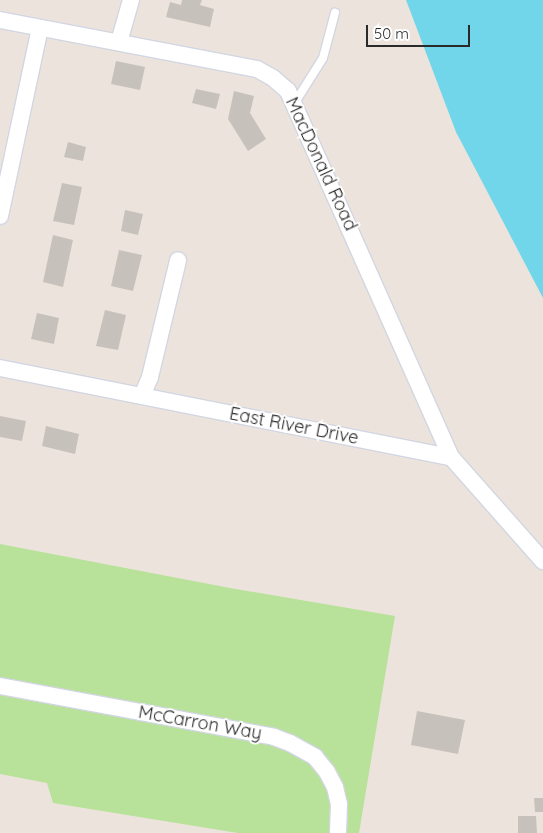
<!DOCTYPE html>
<style>
body{margin:0}
#map{position:relative;width:543px;height:833px;overflow:hidden;background:#ece4dc;font-family:Quicksand,sans-serif}
div>[style]{position:absolute}
.green>*{inset:0;background:#b8e19a}
.water>*{inset:0;background:#72d6eb}
.building>*{inset:0;background:#c7c1bc}
.roads{filter:drop-shadow(1px 0 #d2d6e2) drop-shadow(-1px 0 #d2d6e2) drop-shadow(0 1px #d2d6e2) drop-shadow(0 -1px #d2d6e2)}
.service>*{height:8px;margin:-4px;padding:0 4px;transform-origin:4px;border-radius:4px;background:#fff}
.minor>*{height:16px;margin:-8px;padding:0 8px;transform-origin:8px;border-radius:8px;background:#fff}
span{translate:-50% -50%;white-space:nowrap;text-align:center;line-height:1.15;-webkit-text-stroke:4px #fff;paint-order:stroke}
.street-label{font-size:18px;color:#2a2a2a}
.scale{position:absolute;left:366px;top:25px;width:104px;height:22px;box-sizing:border-box;border:2px solid #2a2a2a;border-top:0;padding-left:6px;font-size:15px;line-height:18px;white-space:nowrap;color:#2a2a2a;-webkit-text-stroke:4px #fff;paint-order:stroke}
</style>
<div id="map">
<div class="green">
<i style="clip-path:polygon(0 544px,230px 588px,395px 616px,359px 833px,238px 833px,53px 803px,47px 783px,0 774px)"></i>
</div>
<div class="water">
<i style="clip-path:polygon(406px 0,543px 0,543px 298px,456px 132px)"></i>
</div>
<div class="building">
<i style="clip-path:polygon(182px 0,202px 0,200px 5px,214px 9px,210px 27px,166px 17px,170px 2px,181px 5px)"></i>
<i style="clip-path:polygon(116px 61px,145px 67px,140px 90px,111px 84px)"></i>
<i style="clip-path:polygon(196px 89px,220px 94px,216px 109px,192px 103px)"></i>
<i style="clip-path:polygon(234px 91px,254px 96px,250px 113px,266px 139px,248px 151px,228px 119px)"></i>
<i style="clip-path:polygon(68px 142px,86px 147px,83px 161px,64px 157px)"></i>
<i style="clip-path:polygon(62px 183px,82px 187px,74px 225px,53px 221px)"></i>
<i style="clip-path:polygon(125px 210px,143px 214px,138px 235px,121px 231px)"></i>
<i style="clip-path:polygon(53px 235px,73px 240px,63px 287px,43px 282px)"></i>
<i style="clip-path:polygon(119px 250px,142px 255px,133px 291px,111px 286px)"></i>
<i style="clip-path:polygon(105px 310px,126px 315px,118px 350px,96px 346px)"></i>
<i style="clip-path:polygon(37px 313px,59px 318px,54px 344px,31px 339px)"></i>
<i style="clip-path:polygon(0 416px,26px 421px,22px 441px,0 437px)"></i>
<i style="clip-path:polygon(46px 426px,79px 434px,75px 454px,42px 446px)"></i>
<i style="clip-path:polygon(417px 711px,465px 720px,458px 754px,411px 745px)"></i>
<i style="clip-path:polygon(534px 798px,543px 798px,543px 812px,535px 812px)"></i>
<i style="clip-path:polygon(518px 816px,536px 816px,537px 833px,518px 833px)"></i>
</div>
<div class="roads">
<div class="service">
<i style="left:294px;top:104px;width:54px;rotate:-57.8deg"></i>
<i style="left:323px;top:58px;width:47px;rotate:-75.1deg"></i>
</div>
<div class="minor">
<i style="left:0;top:20px;width:262px;rotate:10.8deg"></i>
<i style="left:257px;top:69px;width:18px;rotate:29deg"></i>
<i style="left:273px;top:78px;width:20px;rotate:41deg"></i>
<i style="left:288px;top:91px;width:401px;rotate:66deg"></i>
<i style="left:119px;top:42px;width:44px;rotate:-74.1deg"></i>
<i style="left:0;top:216px;width:192px;rotate:-78deg"></i>
<i style="left:0;top:368px;width:460px;rotate:11.2deg"></i>
<i style="left:451px;top:457px;width:139px;rotate:48.5deg"></i>
<i style="left:142px;top:396px;width:21px;rotate:-67deg"></i>
<i style="left:150px;top:377px;width:120px;rotate:-76.5deg"></i>
<i style="left:0;top:686px;width:279px;rotate:10.5deg"></i>
<i style="left:274px;top:737px;width:17px;rotate:21deg"></i>
<i style="left:290px;top:743px;width:29px;rotate:29deg"></i>
<i style="left:315px;top:757px;width:19px;rotate:51deg"></i>
<i style="left:327px;top:772px;width:17px;rotate:62deg"></i>
<i style="left:335px;top:787px;width:17px;rotate:77deg"></i>
<i style="left:339px;top:804px;width:29px;rotate:92deg"></i>
</div>
</div>
<div class="street-label">
<span style="left:321px;top:164px;rotate:65deg">MacDonald Road</span>
<span style="left:294px;top:426px;rotate:11deg">East River Drive</span>
<span style="left:200px;top:723px;rotate:10deg">McCarron Way</span>
</div>
<div class="scale">50 m</div>
</div>
